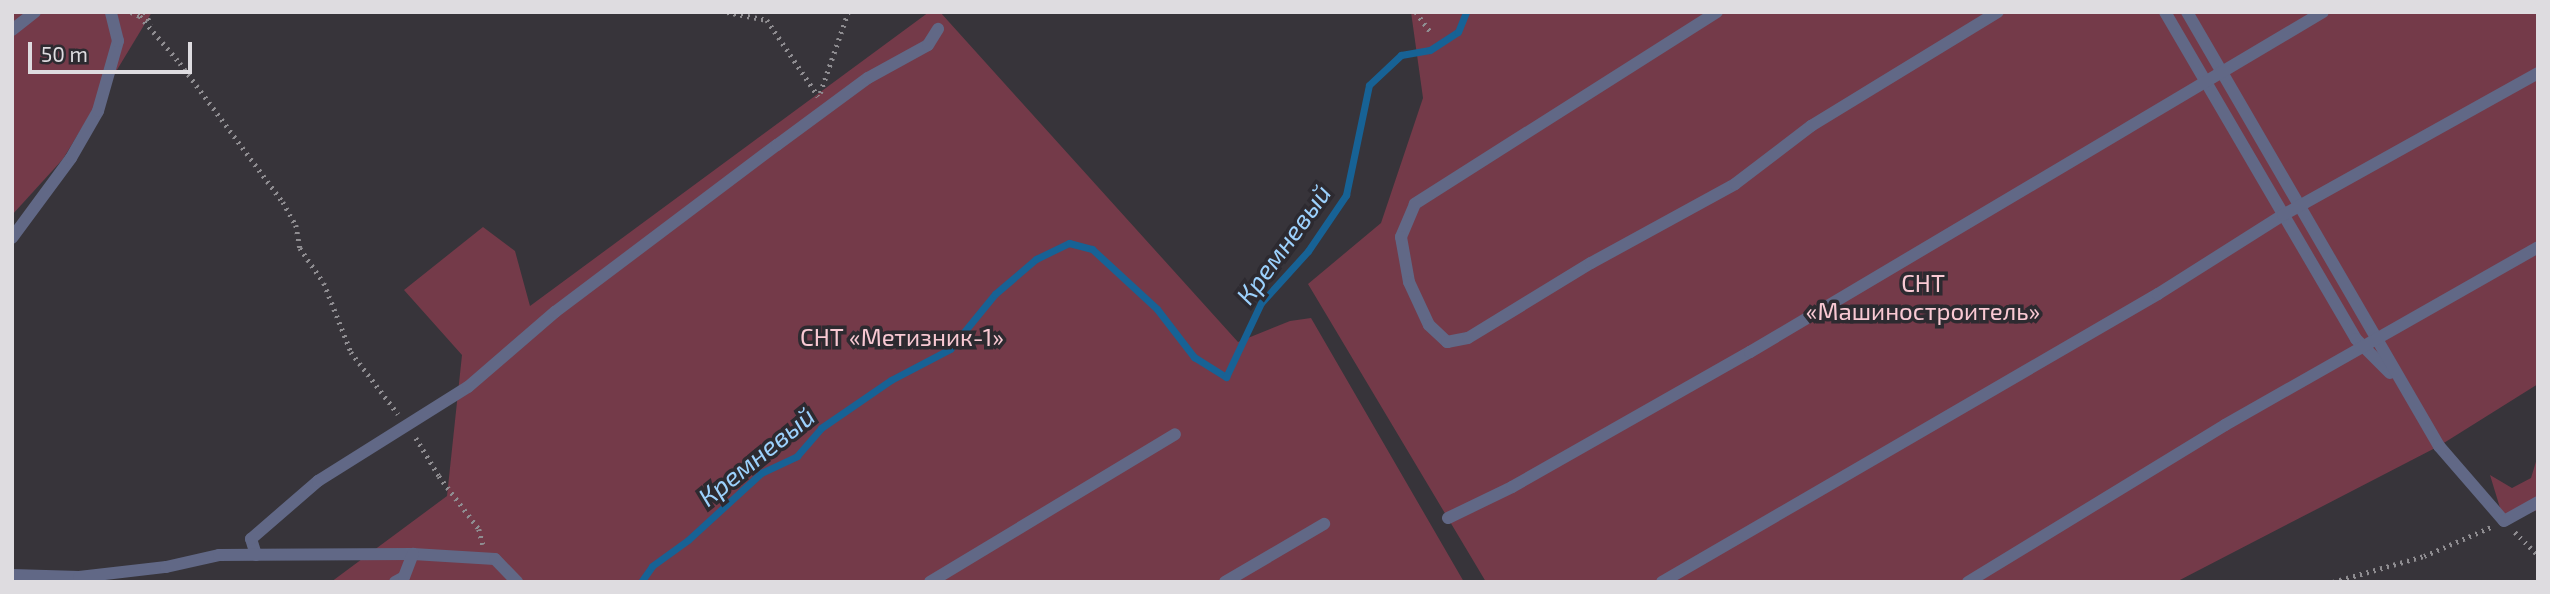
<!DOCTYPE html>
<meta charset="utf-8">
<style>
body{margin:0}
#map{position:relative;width:2550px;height:594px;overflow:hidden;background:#37343a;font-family:"Exo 2",sans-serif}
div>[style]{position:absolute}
.green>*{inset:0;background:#743a49}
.stream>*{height:7px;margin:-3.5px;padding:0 3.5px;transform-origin:3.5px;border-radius:3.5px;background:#176295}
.path>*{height:4.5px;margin-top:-2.25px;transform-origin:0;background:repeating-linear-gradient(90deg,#8f8d91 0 2px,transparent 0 7px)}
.lane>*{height:12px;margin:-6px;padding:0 6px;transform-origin:6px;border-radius:6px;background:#616886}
span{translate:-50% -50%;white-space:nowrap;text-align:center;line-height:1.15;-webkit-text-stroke:7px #2d2a30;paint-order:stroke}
.park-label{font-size:24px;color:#f9c9d3}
.water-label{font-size:26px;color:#9cd1fd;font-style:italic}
.frame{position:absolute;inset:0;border:14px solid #dedce0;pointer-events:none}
.scale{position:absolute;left:28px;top:42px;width:164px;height:32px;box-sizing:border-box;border:4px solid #dedce0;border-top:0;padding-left:9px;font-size:21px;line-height:24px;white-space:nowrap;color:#dedce0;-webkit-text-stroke:5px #2d2a30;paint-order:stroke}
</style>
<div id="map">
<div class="green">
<i style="clip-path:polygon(12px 12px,152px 12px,63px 159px,12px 215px)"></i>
<i style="clip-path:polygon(929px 12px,940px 12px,1238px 342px,1290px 321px,1311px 318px,1464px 582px,331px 582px,447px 496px,462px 355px,404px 290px,483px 227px,515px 251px,530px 306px)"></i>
<i style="clip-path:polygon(1411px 12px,2538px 12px,2538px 384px,2439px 446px,2176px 582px,1486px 582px,1308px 284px,1381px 223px,1423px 98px)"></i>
<i style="clip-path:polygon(2538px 455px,2538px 510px,2504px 521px,2490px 475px,2512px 488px,2531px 478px)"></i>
</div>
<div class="stream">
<i style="left:641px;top:582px;width:19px;rotate:-55deg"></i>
<i style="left:652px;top:566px;width:44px;rotate:-35.8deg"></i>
<i style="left:688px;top:540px;width:99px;rotate:-42.5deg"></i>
<i style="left:761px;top:473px;width:40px;rotate:-25deg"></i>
<i style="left:797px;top:456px;width:37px;rotate:-49deg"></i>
<i style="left:821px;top:428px;width:85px;rotate:-34.4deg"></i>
<i style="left:891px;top:380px;width:67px;rotate:-27.7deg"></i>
<i style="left:950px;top:349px;width:71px;rotate:-50.7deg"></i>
<i style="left:995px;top:294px;width:54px;rotate:-40.5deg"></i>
<i style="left:1036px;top:259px;width:37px;rotate:-26deg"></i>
<i style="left:1069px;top:243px;width:24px;rotate:15deg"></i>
<i style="left:1092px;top:249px;width:88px;rotate:42.7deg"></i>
<i style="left:1157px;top:309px;width:61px;rotate:52.4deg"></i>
<i style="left:1194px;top:357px;width:38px;rotate:32deg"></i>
<i style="left:1226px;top:377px;width:82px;rotate:-64.7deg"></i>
<i style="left:1261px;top:303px;width:70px;rotate:-47.9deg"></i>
<i style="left:1308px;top:251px;width:68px;rotate:-55.8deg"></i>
<i style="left:1346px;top:195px;width:112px;rotate:-78.2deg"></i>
<i style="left:1369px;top:85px;width:44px;rotate:-43.2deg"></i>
<i style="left:1401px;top:55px;width:29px;rotate:-10deg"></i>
<i style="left:1430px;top:50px;width:33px;rotate:-33deg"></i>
<i style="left:1458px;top:32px;width:22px;rotate:-68deg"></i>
</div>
<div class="path">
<i style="left:131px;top:12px;width:10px;rotate:24deg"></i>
<i style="left:140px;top:16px;width:62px;rotate:49.6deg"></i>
<i style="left:180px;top:63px;width:173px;rotate:53.5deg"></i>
<i style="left:283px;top:202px;width:26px;rotate:61deg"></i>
<i style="left:296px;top:225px;width:23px;rotate:80deg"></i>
<i style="left:300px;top:248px;width:42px;rotate:55.6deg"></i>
<i style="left:324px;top:283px;width:74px;rotate:68.6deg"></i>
<i style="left:351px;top:352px;width:78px;rotate:52.8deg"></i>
<i style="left:145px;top:12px;width:14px;rotate:65deg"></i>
<i style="left:727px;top:12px;width:41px;rotate:11.3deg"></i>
<i style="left:767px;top:20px;width:92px;rotate:56.1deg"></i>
<i style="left:1416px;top:12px;width:27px;rotate:54deg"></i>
<i style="left:820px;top:93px;width:86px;rotate:-70.9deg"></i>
<i style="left:416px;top:438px;width:44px;rotate:58.8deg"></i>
<i style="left:439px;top:476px;width:66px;rotate:53deg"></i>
<i style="left:479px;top:529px;width:16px;rotate:76deg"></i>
<i style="left:2515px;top:532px;width:33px;rotate:45deg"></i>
<i style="left:2333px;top:582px;width:95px;rotate:-15.9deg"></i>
<i style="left:2424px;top:556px;width:73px;rotate:-23.4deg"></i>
</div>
<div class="lane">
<i style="left:1717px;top:12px;width:358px;rotate:147.6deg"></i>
<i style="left:1415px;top:204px;width:36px;rotate:113deg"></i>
<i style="left:1401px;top:237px;width:46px;rotate:79.9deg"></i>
<i style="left:1409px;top:282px;width:47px;rotate:65.1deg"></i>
<i style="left:1429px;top:325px;width:25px;rotate:43deg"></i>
<i style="left:1447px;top:342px;width:21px;rotate:-11deg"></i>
<i style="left:1468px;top:338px;width:144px;rotate:-31.4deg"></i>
<i style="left:1591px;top:263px;width:164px;rotate:-28.7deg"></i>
<i style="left:1735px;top:184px;width:96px;rotate:-37.3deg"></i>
<i style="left:1811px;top:126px;width:219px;rotate:-31.4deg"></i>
<i style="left:2165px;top:12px;width:379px;rotate:59.7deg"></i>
<i style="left:2356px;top:339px;width:48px;rotate:45deg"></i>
<i style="left:2187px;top:12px;width:502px;rotate:59.86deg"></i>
<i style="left:2439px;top:446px;width:99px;rotate:49.1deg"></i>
<i style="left:2504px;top:521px;width:39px;rotate:-29deg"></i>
<i style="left:12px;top:30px;width:29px;rotate:-38deg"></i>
<i style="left:12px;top:238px;width:99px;rotate:-53.6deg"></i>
<i style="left:71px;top:158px;width:54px;rotate:-60.1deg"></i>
<i style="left:98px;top:111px;width:73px;rotate:-74.1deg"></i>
<i style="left:118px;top:41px;width:30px;rotate:-104deg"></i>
<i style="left:1448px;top:518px;width:71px;rotate:-25.8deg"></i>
<i style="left:1512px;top:487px;width:274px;rotate:-29.6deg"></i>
<i style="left:1750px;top:352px;width:666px;rotate:-30.68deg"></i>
<i style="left:256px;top:555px;width:17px;rotate:-107deg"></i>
<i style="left:251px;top:539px;width:89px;rotate:-40.9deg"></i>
<i style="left:318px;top:481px;width:177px;rotate:-32.1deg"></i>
<i style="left:468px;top:387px;width:115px;rotate:-40.8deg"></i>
<i style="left:555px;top:312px;width:278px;rotate:-37deg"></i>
<i style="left:777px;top:145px;width:113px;rotate:-36.4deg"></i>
<i style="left:868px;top:78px;width:68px;rotate:-28.8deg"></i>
<i style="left:928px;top:45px;width:19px;rotate:-58deg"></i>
<i style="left:12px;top:575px;width:67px;rotate:1.7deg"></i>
<i style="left:79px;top:577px;width:88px;rotate:-6.6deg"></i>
<i style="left:166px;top:567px;width:54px;rotate:-12.8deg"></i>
<i style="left:219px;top:555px;width:194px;rotate:-0.3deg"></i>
<i style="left:413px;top:554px;width:82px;rotate:3.5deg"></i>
<i style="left:495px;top:559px;width:32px;rotate:46deg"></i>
<i style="left:395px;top:582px;width:10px;rotate:-29deg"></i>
<i style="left:404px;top:577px;width:25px;rotate:-69deg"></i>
<i style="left:930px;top:582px;width:286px;rotate:-31.1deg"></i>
<i style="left:1225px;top:582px;width:115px;rotate:-30.4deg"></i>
<i style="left:1662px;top:582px;width:574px;rotate:-30.14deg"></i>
<i style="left:2158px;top:294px;width:148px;rotate:-32.3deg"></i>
<i style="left:2283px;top:215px;width:292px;rotate:-29.1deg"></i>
<i style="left:1968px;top:582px;width:301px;rotate:-31.4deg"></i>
<i style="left:2225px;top:425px;width:360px;rotate:-29.6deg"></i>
</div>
<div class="park-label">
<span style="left:1923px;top:297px">СНТ<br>«Машиностроитель»</span>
<span style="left:902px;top:337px">СНТ «Метизник-1»</span>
</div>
<div class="water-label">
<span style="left:1283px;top:244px;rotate:-54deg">Кремневый</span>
<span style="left:756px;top:456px;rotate:-39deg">Кремневый</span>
</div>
<div class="frame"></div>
<div class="scale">50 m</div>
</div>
